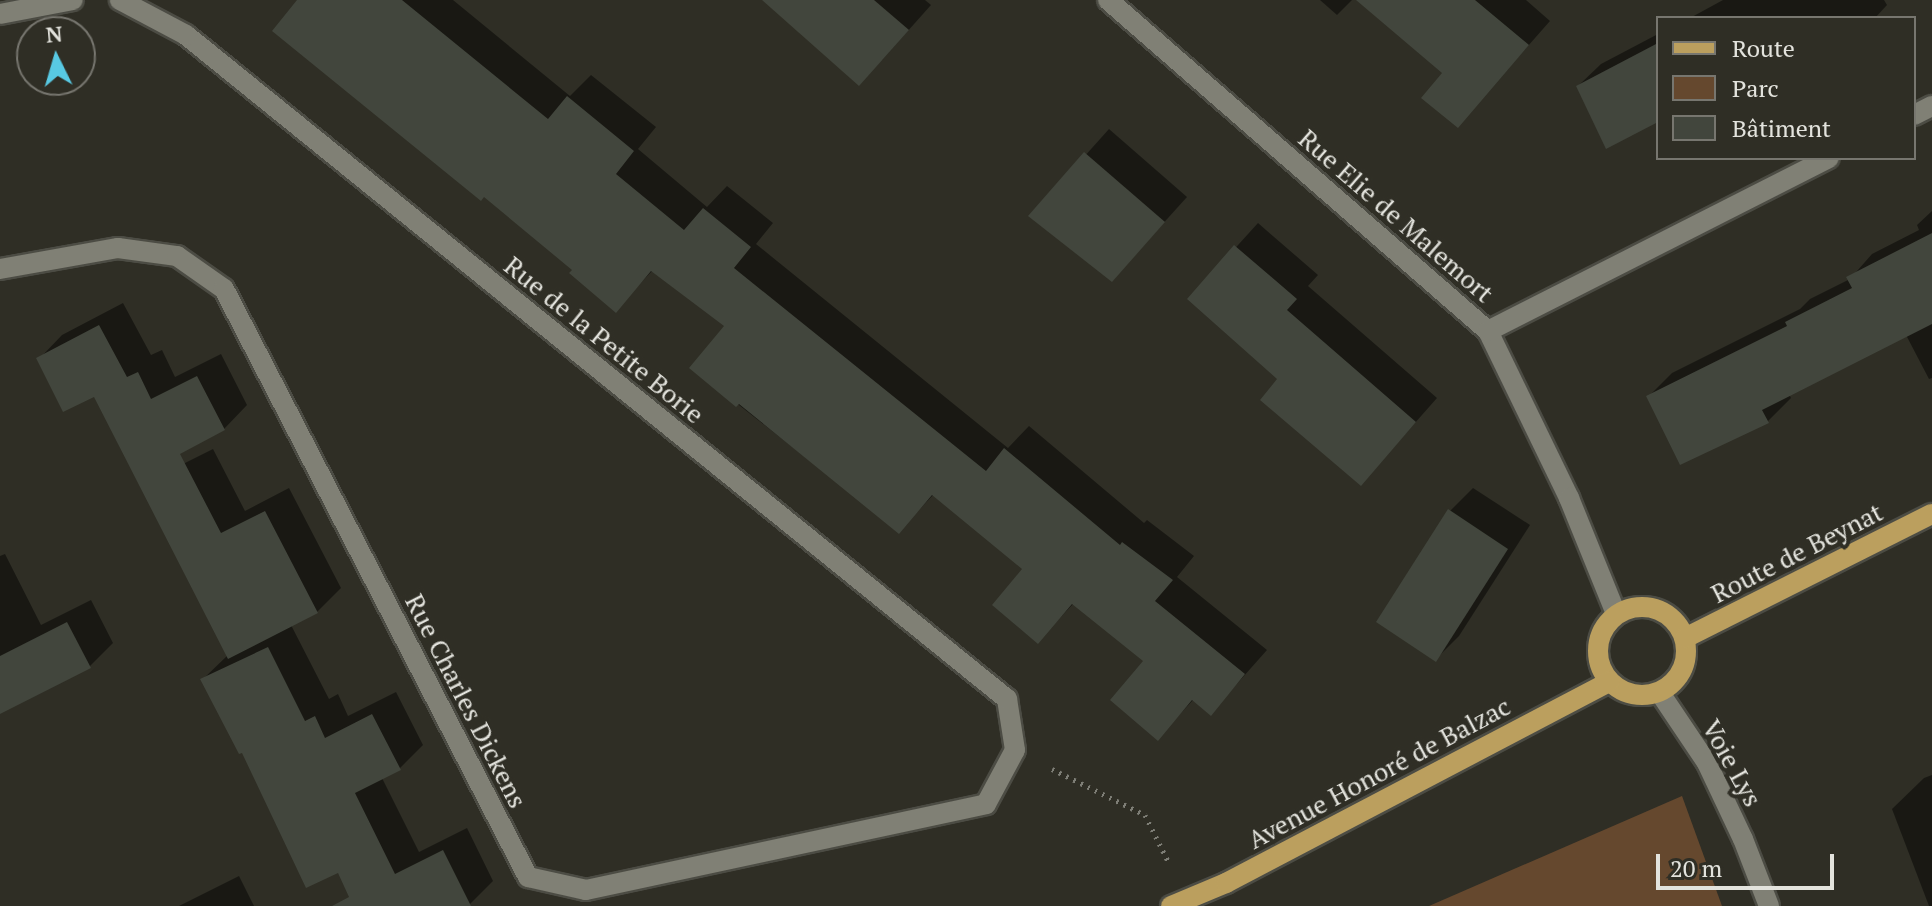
<!DOCTYPE html>
<meta charset="utf-8">
<style>
body{margin:0}
#map{position:relative;width:1932px;height:906px;overflow:hidden;background:#2f2e25;font-family:"PT Serif",serif}
div>[style]{position:absolute}
.green>*{inset:0;background:#65482e}
.shadow>*{inset:0;background:#0007}
.building>*{inset:0;background:#42463d}
.path>*{height:5px;margin-top:-2.5px;transform-origin:0;background:repeating-linear-gradient(90deg,#7e7e76 0 2px,transparent 0 8px)}
.roads{filter:drop-shadow(2px 0 #4c4c44) drop-shadow(-2px 0 #4c4c44) drop-shadow(0 2px #4c4c44) drop-shadow(0 -2px #4c4c44)}
.minor>*{height:20px;margin:-10px;padding:0 10px;transform-origin:10px;border-radius:10px;background:#808075}
.major>*{height:20px;margin:-10px;padding:0 10px;transform-origin:10px;border-radius:10px;background:#bb9f5e}
.major>.ring{margin:-10px;padding:0;box-sizing:content-box;background:none;border:20px solid #bb9f5e;border-radius:50%}
span{translate:-50% -50%;white-space:nowrap;text-align:center;line-height:1.15;-webkit-text-stroke:8px #2f2e25;paint-order:stroke}
.street-label{font-size:26px;color:#e3e3dd}
.legend{position:absolute;left:1656px;top:16px;width:260px;height:144px;box-sizing:border-box;background:#2f2e25;border:2px solid #77766f;margin:0;padding:10px 14px;list-style:none;font-size:24px;color:#e3e3dd}
.legend li{display:flex;align-items:center;gap:16px;height:40px}
.legend b{width:40px;border:2px solid #77766f}
.north{position:absolute;left:16px;top:16px;width:80px;height:80px;box-sizing:border-box;background:#2f2e25;border:2px solid #77766f;border-radius:50%;rotate:355deg;font-size:22px;font-weight:700;line-height:32px;text-align:center;color:#e3e3dd}
.north::after{content:'';display:block;margin:auto;width:28px;height:36px;background:#58c9e3;clip-path:polygon(50% 0,100% 100%,50% 72%,0 100%)}
.scale{position:absolute;left:1656px;top:854px;width:178px;height:36px;box-sizing:border-box;border:4px solid #e3e3dd;border-top:0;padding-left:10px;font-size:24px;line-height:28px;white-space:nowrap;color:#e3e3dd;-webkit-text-stroke:6px #2f2e25;paint-order:stroke}
</style>
<div id="map">
<div class="green">
<i style="clip-path:polygon(1682px 796px,1722px 906px,1429px 906px)"></i>
</div>
<div class="shadow">
<i style="clip-path:polygon(299px 0,453px 0,570px 96px,591px 75px,656px 127px,638px 149px,707px 207px,727px 186px,773px 223px,756px 244px,1008px 448px,1029px 426px,1144px 523px,1147px 520px,1194px 556px,1177px 577px,1267px 650px,1211px 713px,1194px 699px,1158px 738px,1146px 661px,1074px 603px,1038px 641px,1025px 568px,934px 494px,899px 531px,692px 368px,727px 326px,653px 270px,615px 310px)"></i>
<i style="clip-path:polygon(799px 0,925px 0,931px 5px,882px 60px)"></i>
<i style="clip-path:polygon(1320px 0,1352px 0,1337px 15px)"></i>
<i style="clip-path:polygon(1359px 0,1526px 0,1550px 21px,1458px 125px,1445px 73px)"></i>
<i style="clip-path:polygon(1884px 0,1887px 5px,1875px 18px,1690px 18px,1723px 0)"></i>
<i style="clip-path:polygon(1658px 34px,1658px 118px,1578px 86px,1601px 64px)"></i>
<i style="clip-path:polygon(1109px 129px,1187px 197px,1112px 280px,1031px 216px)"></i>
<i style="clip-path:polygon(1932px 211px,1932px 378px,1929px 379px,1906px 335px,1789px 394px,1791px 398px,1768px 421px,1649px 396px,1672px 373px,1800px 309px,1810px 299px,1850px 279px,1872px 254px,1919px 230px,1917px 225px)"></i>
<i style="clip-path:polygon(1258px 223px,1318px 275px,1308px 286px,1437px 398px,1361px 484px,1280px 379px,1190px 298px)"></i>
<i style="clip-path:polygon(123px 303px,151px 355px,162px 350px,175px 377px,221px 354px,247px 405px,224px 429px,95px 394px,39px 359px,62px 335px)"></i>
<i style="clip-path:polygon(213px 449px,245px 511px,289px 488px,341px 588px,317px 612px,291px 625px,329px 699px,338px 694px,348px 716px,396px 692px,423px 745px,400px 768px,382px 778px,419px 852px,467px 828px,493px 881px,470px 904px,357px 906px,338px 870px,243px 750px,202px 680px,228px 655px,169px 471px)"></i>
<i style="clip-path:polygon(1473px 488px,1530px 525px,1459px 636px,1436px 659px,1450px 511px)"></i>
<i style="clip-path:polygon(5px 554px,41px 625px,91px 600px,113px 643px,90px 666px,0 712px,0 556px)"></i>
<i style="clip-path:polygon(1932px 775px,1932px 906px,1929px 906px,1892px 809px,1924px 778px)"></i>
<i style="clip-path:polygon(239px 876px,254px 906px,179px 906px)"></i>
</div>
<div class="building">
<i style="clip-path:polygon(297px 0,402px 0,548px 119px,567px 96px,634px 151px,616px 174px,684px 230px,703px 208px,751px 247px,734px 268px,986px 471px,1004px 448px,1120px 545px,1122px 542px,1173px 580px,1155px 601px,1245px 674px,1211px 716px,1192px 700px,1158px 741px,1110px 700px,1143px 661px,1072px 604px,1038px 644px,992px 605px,1022px 569px,932px 495px,899px 534px,739px 404px,736px 407px,689px 368px,724px 326px,651px 271px,616px 313px,569px 273px,572px 270px,484px 197px,481px 201px,272px 31px)"></i>
<i style="clip-path:polygon(762px 0,874px 0,909px 30px,859px 86px)"></i>
<i style="clip-path:polygon(1356px 0,1475px 0,1529px 45px,1458px 128px,1421px 98px,1442px 73px)"></i>
<i style="clip-path:polygon(1658px 43px,1658px 122px,1606px 149px,1576px 86px)"></i>
<i style="clip-path:polygon(1084px 152px,1165px 222px,1112px 282px,1028px 216px)"></i>
<i style="clip-path:polygon(1932px 233px,1932px 324px,1762px 410px,1769px 423px,1680px 465px,1646px 396px,1787px 326px,1785px 322px,1852px 288px,1846px 277px)"></i>
<i style="clip-path:polygon(1234px 245px,1297px 299px,1287px 310px,1416px 422px,1361px 486px,1260px 400px,1277px 379px,1187px 299px)"></i>
<i style="clip-path:polygon(99px 325px,127px 377px,138px 372px,151px 399px,197px 376px,225px 430px,180px 454px,221px 533px,265px 511px,318px 613px,228px 659px,94px 397px,63px 412px,36px 358px)"></i>
<i style="clip-path:polygon(1448px 509px,1508px 549px,1436px 662px,1376px 622px)"></i>
<i style="clip-path:polygon(67px 622px,91px 668px,0 714px,0 656px)"></i>
<i style="clip-path:polygon(268px 647px,305px 721px,315px 716px,325px 738px,372px 714px,401px 770px,355px 793px,395px 874px,443px 850px,471px 906px,332px 906px,349px 897px,338px 873px,306px 888px,242px 753px,239px 754px,200px 679px)"></i>
</div>
<div class="path">
<i style="left:1052px;top:769px;width:104px;rotate:26.3deg"></i>
<i style="left:1145px;top:815px;width:54px;rotate:63.4deg"></i>
</div>
<div class="roads">
<div class="minor">
<i style="left:1108px;top:0;width:504px;rotate:41.06deg"></i>
<i style="left:1488px;top:331px;width:186px;rotate:64.1deg"></i>
<i style="left:1569px;top:498px;width:125px;rotate:67.9deg"></i>
<i style="left:0;top:14px;width:74px;rotate:-10.9deg"></i>
<i style="left:1914px;top:115px;width:20px;rotate:-27deg"></i>
<i style="left:0;top:269px;width:120px;rotate:-10.1deg"></i>
<i style="left:118px;top:248px;width:60px;rotate:7.7deg"></i>
<i style="left:177px;top:256px;width:57px;rotate:35.1deg"></i>
<i style="left:224px;top:289px;width:662px;rotate:62.66deg"></i>
<i style="left:528px;top:877px;width:59px;rotate:12.6deg"></i>
<i style="left:586px;top:890px;width:409px;rotate:-12.1deg"></i>
<i style="left:986px;top:804px;width:61px;rotate:-61.8deg"></i>
<i style="left:1015px;top:750px;width:52px;rotate:-98.9deg"></i>
<i style="left:1007px;top:699px;width:1056px;rotate:-141.04deg"></i>
<i style="left:186px;top:35px;width:75px;rotate:-152.1deg"></i>
<i style="left:1488px;top:331px;width:382px;rotate:-26.9deg"></i>
<i style="left:1660px;top:693px;width:84px;rotate:56.1deg"></i>
<i style="left:1707px;top:763px;width:84px;rotate:64.7deg"></i>
<i style="left:1743px;top:839px;width:72px;rotate:68.8deg"></i>
</div>
<div class="major">
<i class="ring" style="left:1598px;top:607px;width:68px;height:68px"></i>
<i style="left:1685px;top:638px;width:276px;rotate:-26.7deg"></i>
<i style="left:1171px;top:906px;width:60px;rotate:-22.7deg"></i>
<i style="left:1226px;top:883px;width:433px;rotate:-27.7deg"></i>
</div>
</div>
<div class="street-label">
<span style="left:1396px;top:216px;rotate:41deg">Rue Elie de Malemort</span>
<span style="left:604px;top:340px;rotate:39deg">Rue de la Petite Borie</span>
<span style="left:1797px;top:553px;rotate:-27deg">Route de Beynat</span>
<span style="left:466px;top:701px;rotate:63deg">Rue Charles Dickens</span>
<span style="left:1732px;top:763px;rotate:61deg">Voie Lys</span>
<span style="left:1379px;top:773px;rotate:-28deg">Avenue Honoré de Balzac</span>
</div>
<ul class="legend">
<li><b style="height:10px;background:#bb9f5e"></b>Route</li>
<li><b style="height:22px;background:#65482e"></b>Parc</li>
<li><b style="height:22px;background:#42463d"></b>Bâtiment</li>
</ul>
<div class="north">N</div>
<div class="scale">20 m</div>
</div>
